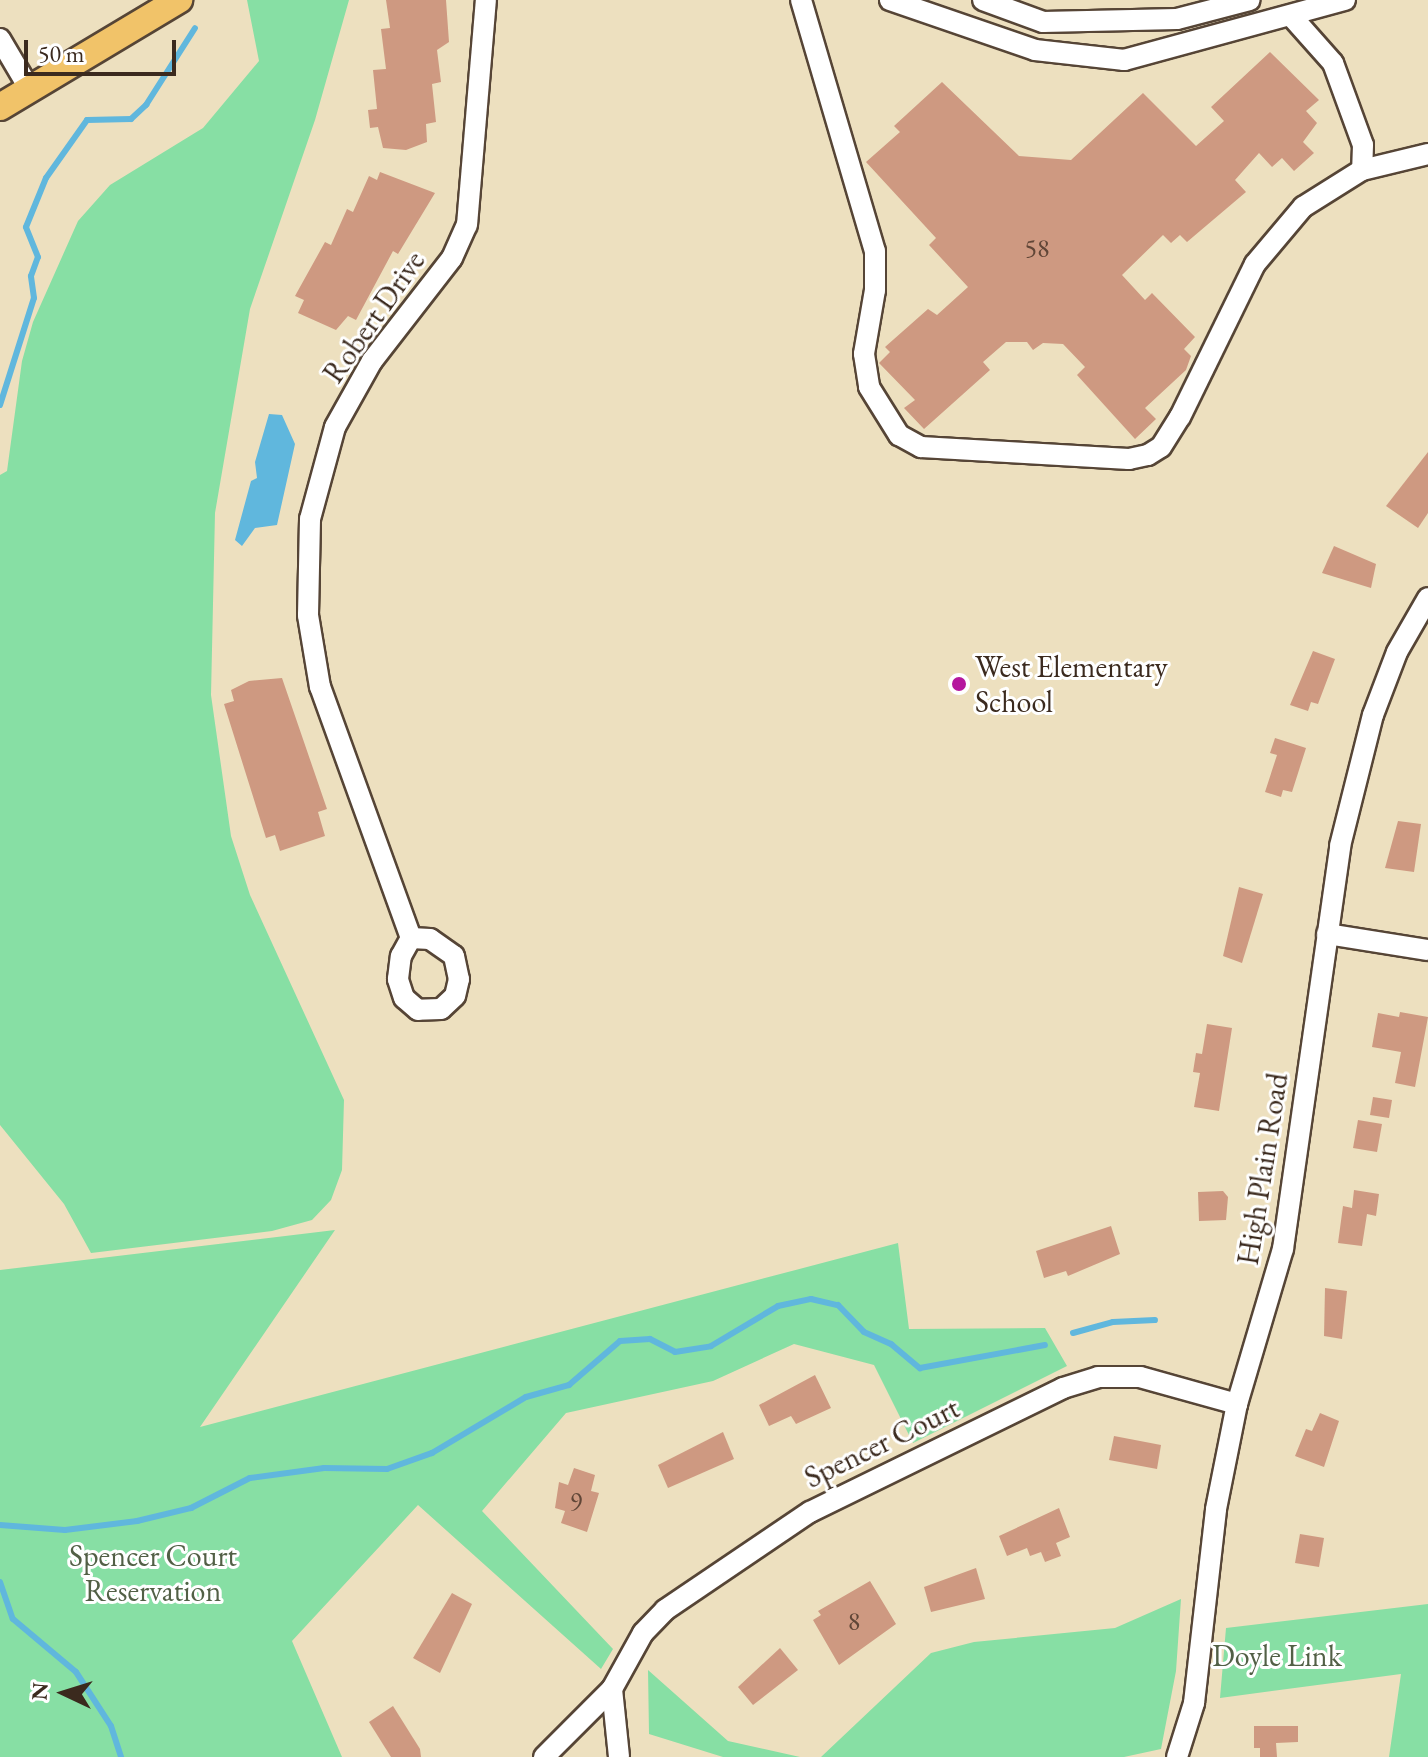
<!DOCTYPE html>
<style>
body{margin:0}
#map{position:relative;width:1428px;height:1757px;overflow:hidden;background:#ede0bf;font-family:"EB Garamond",serif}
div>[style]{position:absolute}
.green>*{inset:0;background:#87dfa4}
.water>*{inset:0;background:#60b7dd}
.stream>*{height:6px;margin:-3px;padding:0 3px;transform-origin:3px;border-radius:3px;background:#60b7dd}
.building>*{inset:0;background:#ce9981}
.roads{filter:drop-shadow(2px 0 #564536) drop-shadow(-2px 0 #564536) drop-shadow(0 2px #564536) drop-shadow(0 -2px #564536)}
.minor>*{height:20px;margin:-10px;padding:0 10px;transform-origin:10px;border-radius:10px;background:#fff}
.major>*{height:26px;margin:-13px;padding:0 13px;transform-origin:13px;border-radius:13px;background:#f1c369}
.dots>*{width:22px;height:22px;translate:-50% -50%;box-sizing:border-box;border:4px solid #fff;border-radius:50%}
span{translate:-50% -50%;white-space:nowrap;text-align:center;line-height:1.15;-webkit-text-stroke:6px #fff;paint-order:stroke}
.number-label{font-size:26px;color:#604637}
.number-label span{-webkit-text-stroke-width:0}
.street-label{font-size:30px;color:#3b2a1e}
.poi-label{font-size:30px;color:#3b2a1e}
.left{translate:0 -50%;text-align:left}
.park-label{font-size:30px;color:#526046}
.north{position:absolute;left:24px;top:1653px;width:80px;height:80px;-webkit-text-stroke:6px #fff;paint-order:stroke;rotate:274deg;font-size:22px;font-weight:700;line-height:32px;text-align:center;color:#3b2a1e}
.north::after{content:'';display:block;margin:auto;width:28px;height:36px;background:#3b2a1e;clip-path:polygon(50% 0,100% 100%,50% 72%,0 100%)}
.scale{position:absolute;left:24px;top:40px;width:152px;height:36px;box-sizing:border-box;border:4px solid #3b2a1e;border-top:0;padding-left:10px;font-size:24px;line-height:28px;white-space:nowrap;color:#3b2a1e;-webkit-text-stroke:6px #fff;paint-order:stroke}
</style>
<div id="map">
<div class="green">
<i style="clip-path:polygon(247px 0,349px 0,315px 120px,250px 309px,215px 513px,211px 695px,231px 836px,250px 895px,344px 1100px,342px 1170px,331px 1200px,312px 1220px,272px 1231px,91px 1253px,64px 1204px,0 1125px,0 475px,7px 471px,22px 361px,33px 322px,78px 221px,110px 185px,203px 128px,259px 61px)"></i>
<i style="clip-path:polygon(335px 1230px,200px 1427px,898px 1243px,909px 1329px,1045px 1328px,1067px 1366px,913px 1443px,874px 1365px,794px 1344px,713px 1381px,566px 1413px,482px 1511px,613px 1649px,601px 1669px,418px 1505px,292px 1641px,342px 1757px,0 1757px,0 1270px)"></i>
<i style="clip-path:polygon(1181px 1599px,1176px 1671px,1161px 1749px,1124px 1757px,821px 1757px,931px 1653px,974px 1642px,1115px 1628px)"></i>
<i style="clip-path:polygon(1428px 1604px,1428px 1757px,1389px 1757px,1401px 1674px,1220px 1698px,1226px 1628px)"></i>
<i style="clip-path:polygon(648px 1670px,728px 1741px,800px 1757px,723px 1757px,649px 1734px)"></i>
</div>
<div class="water">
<i style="clip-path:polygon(269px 414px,282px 415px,295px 444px,277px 525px,255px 528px,242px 546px,235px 540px,251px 481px,257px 478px,255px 462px)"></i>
</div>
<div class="stream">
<i style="left:0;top:405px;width:112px;rotate:-72.4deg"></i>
<i style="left:34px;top:298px;width:22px;rotate:-98deg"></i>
<i style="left:31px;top:276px;width:20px;rotate:-70deg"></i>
<i style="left:38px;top:257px;width:32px;rotate:-112deg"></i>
<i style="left:26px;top:227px;width:53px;rotate:-67.8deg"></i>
<i style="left:46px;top:178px;width:71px;rotate:-54.7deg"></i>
<i style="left:87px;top:120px;width:44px;rotate:-1.3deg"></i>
<i style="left:131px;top:119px;width:21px;rotate:-43deg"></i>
<i style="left:146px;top:105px;width:91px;rotate:-57.5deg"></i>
<i style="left:1073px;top:1333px;width:41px;rotate:-15.4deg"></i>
<i style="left:1113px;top:1322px;width:42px;rotate:-2.7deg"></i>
<i style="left:0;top:1525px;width:65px;rotate:4.4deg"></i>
<i style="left:65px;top:1530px;width:73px;rotate:-7.1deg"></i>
<i style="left:137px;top:1521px;width:56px;rotate:-13.5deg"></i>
<i style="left:191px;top:1508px;width:66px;rotate:-27deg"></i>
<i style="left:250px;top:1478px;width:75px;rotate:-7.7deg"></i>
<i style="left:324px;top:1468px;width:63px;rotate:0.9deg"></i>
<i style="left:387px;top:1469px;width:48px;rotate:-19.6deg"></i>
<i style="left:432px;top:1453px;width:109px;rotate:-30.8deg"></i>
<i style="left:526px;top:1397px;width:45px;rotate:-15.6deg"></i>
<i style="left:569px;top:1385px;width:67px;rotate:-40.8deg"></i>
<i style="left:620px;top:1341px;width:30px;rotate:-4deg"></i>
<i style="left:650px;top:1339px;width:28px;rotate:27deg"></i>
<i style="left:675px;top:1352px;width:36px;rotate:-9deg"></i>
<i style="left:711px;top:1346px;width:78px;rotate:-30.8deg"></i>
<i style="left:778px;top:1306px;width:34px;rotate:-12deg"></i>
<i style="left:811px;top:1299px;width:28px;rotate:13deg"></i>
<i style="left:838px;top:1305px;width:37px;rotate:46deg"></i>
<i style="left:864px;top:1332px;width:30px;rotate:24deg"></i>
<i style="left:891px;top:1344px;width:38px;rotate:40deg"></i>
<i style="left:920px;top:1368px;width:127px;rotate:-10.4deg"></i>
<i style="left:0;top:1582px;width:39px;rotate:71deg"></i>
<i style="left:13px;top:1619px;width:82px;rotate:40.1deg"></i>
<i style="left:76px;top:1672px;width:64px;rotate:57.1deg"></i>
<i style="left:111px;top:1726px;width:33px;rotate:72deg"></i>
</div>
<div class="building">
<i style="clip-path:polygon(386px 0,446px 0,449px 42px,437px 50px,441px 82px,432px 84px,436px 122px,426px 124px,427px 142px,406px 150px,383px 148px,378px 127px,370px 128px,368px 110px,377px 109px,373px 70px,386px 69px,381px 29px,390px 28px)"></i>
<i style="clip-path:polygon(1270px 52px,1319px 100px,1306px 111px,1317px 123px,1303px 142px,1314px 153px,1294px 171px,1282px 158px,1272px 167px,1259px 153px,1235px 180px,1246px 192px,1187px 242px,1180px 235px,1171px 243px,1163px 235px,1122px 275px,1145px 300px,1152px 293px,1195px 337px,1184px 349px,1191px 356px,1186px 370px,1145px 408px,1156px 419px,1135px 439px,1077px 375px,1085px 367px,1063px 344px,1043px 343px,1033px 350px,1027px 342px,1006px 342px,983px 362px,990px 370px,924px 429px,904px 408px,915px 400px,879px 363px,890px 352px,885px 347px,928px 309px,937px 315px,968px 287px,929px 245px,936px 238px,866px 162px,900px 132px,894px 126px,942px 82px,1019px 156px,1071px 160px,1143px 93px,1196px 146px,1224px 121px,1211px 107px)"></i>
<i style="clip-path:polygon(380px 172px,435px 193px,398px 254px,393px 251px,356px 320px,348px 316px,336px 330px,298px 313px,304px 300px,295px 296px,325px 242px,331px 245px,347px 209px,353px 212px,369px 176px,377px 180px)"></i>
<i style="clip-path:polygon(1428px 452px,1428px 513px,1418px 528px,1386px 506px)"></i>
<i style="clip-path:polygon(1334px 546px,1376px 564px,1371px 588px,1322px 573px)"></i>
<i style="clip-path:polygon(1313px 651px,1335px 659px,1318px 704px,1311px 702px,1308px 711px,1290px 705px)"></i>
<i style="clip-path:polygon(282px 678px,327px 809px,318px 812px,325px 836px,280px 851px,275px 835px,266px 838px,224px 704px,234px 701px,231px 690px,249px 681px)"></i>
<i style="clip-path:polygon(1275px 738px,1306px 748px,1292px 792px,1283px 790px,1281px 797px,1265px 792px,1277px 755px,1270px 753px)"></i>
<i style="clip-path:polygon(1398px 821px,1421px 824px,1414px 872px,1385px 868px)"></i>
<i style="clip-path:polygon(1239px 887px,1263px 894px,1242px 963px,1223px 956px)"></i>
<i style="clip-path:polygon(1400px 1012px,1428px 1017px,1415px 1087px,1395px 1083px,1401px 1052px,1372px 1047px,1378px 1013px,1399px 1017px)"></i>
<i style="clip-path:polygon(1207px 1024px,1232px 1028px,1219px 1111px,1194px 1107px,1200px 1073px,1193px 1072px,1196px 1053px,1202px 1054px)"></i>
<i style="clip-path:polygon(1373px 1097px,1392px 1100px,1389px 1118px,1370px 1115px)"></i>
<i style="clip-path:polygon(1358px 1120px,1382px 1124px,1377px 1152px,1353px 1148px)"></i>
<i style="clip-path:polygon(1354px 1190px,1379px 1194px,1376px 1216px,1367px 1214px,1362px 1246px,1338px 1243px,1343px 1206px,1352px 1208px)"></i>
<i style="clip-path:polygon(1223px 1191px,1228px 1197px,1226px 1220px,1199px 1221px,1198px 1192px)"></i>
<i style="clip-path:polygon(1111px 1226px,1120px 1254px,1068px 1276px,1066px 1271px,1044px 1278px,1036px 1251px)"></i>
<i style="clip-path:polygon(1325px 1288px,1347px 1291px,1342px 1339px,1324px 1336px)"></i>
<i style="clip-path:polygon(815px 1375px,831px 1408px,796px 1424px,791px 1416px,769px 1426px,759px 1405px)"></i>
<i style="clip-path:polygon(1320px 1413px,1339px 1421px,1324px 1467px,1295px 1456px,1306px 1429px,1312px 1431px)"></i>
<i style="clip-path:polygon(723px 1432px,734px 1459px,668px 1488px,658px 1465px)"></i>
<i style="clip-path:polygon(1114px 1436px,1161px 1445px,1157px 1469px,1109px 1460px)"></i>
<i style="clip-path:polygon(574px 1468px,595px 1475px,591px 1491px,599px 1493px,587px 1532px,561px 1523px,565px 1511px,555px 1508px,559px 1482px,568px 1485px)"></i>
<i style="clip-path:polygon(1059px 1508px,1070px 1537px,1056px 1543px,1061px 1556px,1045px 1562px,1041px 1552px,1030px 1556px,1027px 1548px,1007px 1556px,999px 1536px)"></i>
<i style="clip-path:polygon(1300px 1534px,1324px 1538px,1319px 1567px,1295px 1563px)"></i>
<i style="clip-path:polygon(976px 1568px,985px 1599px,931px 1612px,924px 1587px)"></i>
<i style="clip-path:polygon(870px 1581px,896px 1624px,839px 1665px,813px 1620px,821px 1615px,818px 1611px)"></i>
<i style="clip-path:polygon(452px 1593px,472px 1604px,440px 1673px,413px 1658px)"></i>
<i style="clip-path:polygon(780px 1648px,798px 1670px,753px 1705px,738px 1687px)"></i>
<i style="clip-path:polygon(393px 1706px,420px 1749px,421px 1757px,391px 1757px,369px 1722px)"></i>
<i style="clip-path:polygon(1254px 1726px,1298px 1726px,1298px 1742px,1276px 1743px,1277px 1757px,1260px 1757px,1260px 1748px,1254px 1748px)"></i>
</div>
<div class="roads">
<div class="minor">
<i style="left:801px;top:0;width:262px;rotate:73.6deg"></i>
<i style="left:875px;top:251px;width:39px;rotate:90deg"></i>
<i style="left:875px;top:290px;width:65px;rotate:99.8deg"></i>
<i style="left:864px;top:354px;width:33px;rotate:81deg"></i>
<i style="left:869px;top:387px;width:57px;rotate:58deg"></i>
<i style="left:899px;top:435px;width:25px;rotate:29deg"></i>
<i style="left:921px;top:447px;width:208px;rotate:3.3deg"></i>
<i style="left:1129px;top:459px;width:19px;rotate:-12deg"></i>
<i style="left:1148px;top:455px;width:15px;rotate:-32deg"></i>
<i style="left:1161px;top:447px;width:36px;rotate:-58deg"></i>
<i style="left:1180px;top:417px;width:170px;rotate:-63.9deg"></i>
<i style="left:1255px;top:264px;width:75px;rotate:-49.9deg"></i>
<i style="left:1303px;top:207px;width:70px;rotate:-32.1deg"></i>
<i style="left:1362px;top:170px;width:68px;rotate:-13.6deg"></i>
<i style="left:890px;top:0;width:153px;rotate:19deg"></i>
<i style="left:1035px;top:50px;width:90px;rotate:6.4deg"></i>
<i style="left:1124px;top:60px;width:229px;rotate:-15.2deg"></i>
<i style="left:983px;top:0;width:64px;rotate:20.1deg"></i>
<i style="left:1043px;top:22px;width:134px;rotate:-1.3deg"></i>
<i style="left:1177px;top:19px;width:75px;rotate:-14.6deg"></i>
<i style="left:1293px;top:18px;width:60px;rotate:48.4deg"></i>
<i style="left:1333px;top:63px;width:87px;rotate:69.9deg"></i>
<i style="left:1363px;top:145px;width:25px;rotate:92deg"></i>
<i style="left:0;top:39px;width:57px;rotate:59.4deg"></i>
<i style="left:1327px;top:934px;width:102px;rotate:9deg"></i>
<i style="left:411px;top:938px;width:267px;rotate:-109.9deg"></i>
<i style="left:320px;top:687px;width:73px;rotate:-99.5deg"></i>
<i style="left:308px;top:615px;width:96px;rotate:-88.8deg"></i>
<i style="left:310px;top:519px;width:95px;rotate:-74.8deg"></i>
<i style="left:335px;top:427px;width:76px;rotate:-60.7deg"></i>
<i style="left:372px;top:361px;width:130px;rotate:-52.2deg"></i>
<i style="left:452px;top:258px;width:36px;rotate:-66deg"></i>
<i style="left:467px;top:225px;width:226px;rotate:-85.2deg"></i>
<i style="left:411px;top:938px;width:19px;rotate:3deg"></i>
<i style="left:430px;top:939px;width:29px;rotate:35deg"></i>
<i style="left:454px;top:956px;width:24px;rotate:78deg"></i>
<i style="left:459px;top:979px;width:17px;rotate:103deg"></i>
<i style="left:455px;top:996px;width:19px;rotate:137deg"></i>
<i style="left:441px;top:1009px;width:23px;rotate:178deg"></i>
<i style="left:418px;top:1010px;width:18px;rotate:-139deg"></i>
<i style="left:404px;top:998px;width:20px;rotate:-108deg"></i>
<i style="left:398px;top:979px;width:23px;rotate:-83deg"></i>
<i style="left:401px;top:956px;width:21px;rotate:-61deg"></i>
<i style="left:612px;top:1689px;width:68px;rotate:84.1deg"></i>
<i style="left:544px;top:1757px;width:96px;rotate:-45deg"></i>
<i style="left:612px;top:1689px;width:64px;rotate:-61deg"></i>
<i style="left:643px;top:1633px;width:32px;rotate:-46deg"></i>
<i style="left:665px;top:1610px;width:175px;rotate:-34.1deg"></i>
<i style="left:810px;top:1512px;width:282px;rotate:-26.1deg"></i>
<i style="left:1063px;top:1388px;width:37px;rotate:-17deg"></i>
<i style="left:1098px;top:1377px;width:42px"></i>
<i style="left:1140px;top:1377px;width:101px;rotate:15.6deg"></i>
<i style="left:1177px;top:1757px;width:57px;rotate:-72.5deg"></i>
<i style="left:1194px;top:1703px;width:195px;rotate:-83.5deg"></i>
<i style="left:1216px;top:1509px;width:107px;rotate:-78.7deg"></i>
<i style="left:1237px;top:1404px;width:162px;rotate:-73.5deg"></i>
<i style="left:1283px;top:1249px;width:407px;rotate:-81.9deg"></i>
<i style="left:1340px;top:846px;width:135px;rotate:-75.9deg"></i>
<i style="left:1373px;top:715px;width:67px;rotate:-69.1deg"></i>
<i style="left:1397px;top:652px;width:62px;rotate:-60.1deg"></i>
</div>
<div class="major">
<i style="left:0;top:107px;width:209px;rotate:-30.9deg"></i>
</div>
</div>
<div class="dots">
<i style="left:959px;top:684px;background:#b5179e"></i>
</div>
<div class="number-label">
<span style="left:1037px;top:249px">58</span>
<span style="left:576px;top:1503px">9</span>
<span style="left:854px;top:1622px">8</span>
</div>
<div class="street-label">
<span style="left:374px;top:317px;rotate:-55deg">Robert Drive</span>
<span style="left:1263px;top:1169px;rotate:-81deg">High Plain Road</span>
<span style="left:882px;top:1443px;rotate:-26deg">Spencer Court</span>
</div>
<div class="poi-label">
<span class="left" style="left:975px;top:684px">West Elementary<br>School</span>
</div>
<div class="park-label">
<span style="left:153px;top:1573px">Spencer Court<br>Reservation</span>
<span style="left:1277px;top:1656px">Doyle Link</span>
</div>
<div class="north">N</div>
<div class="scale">50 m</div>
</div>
